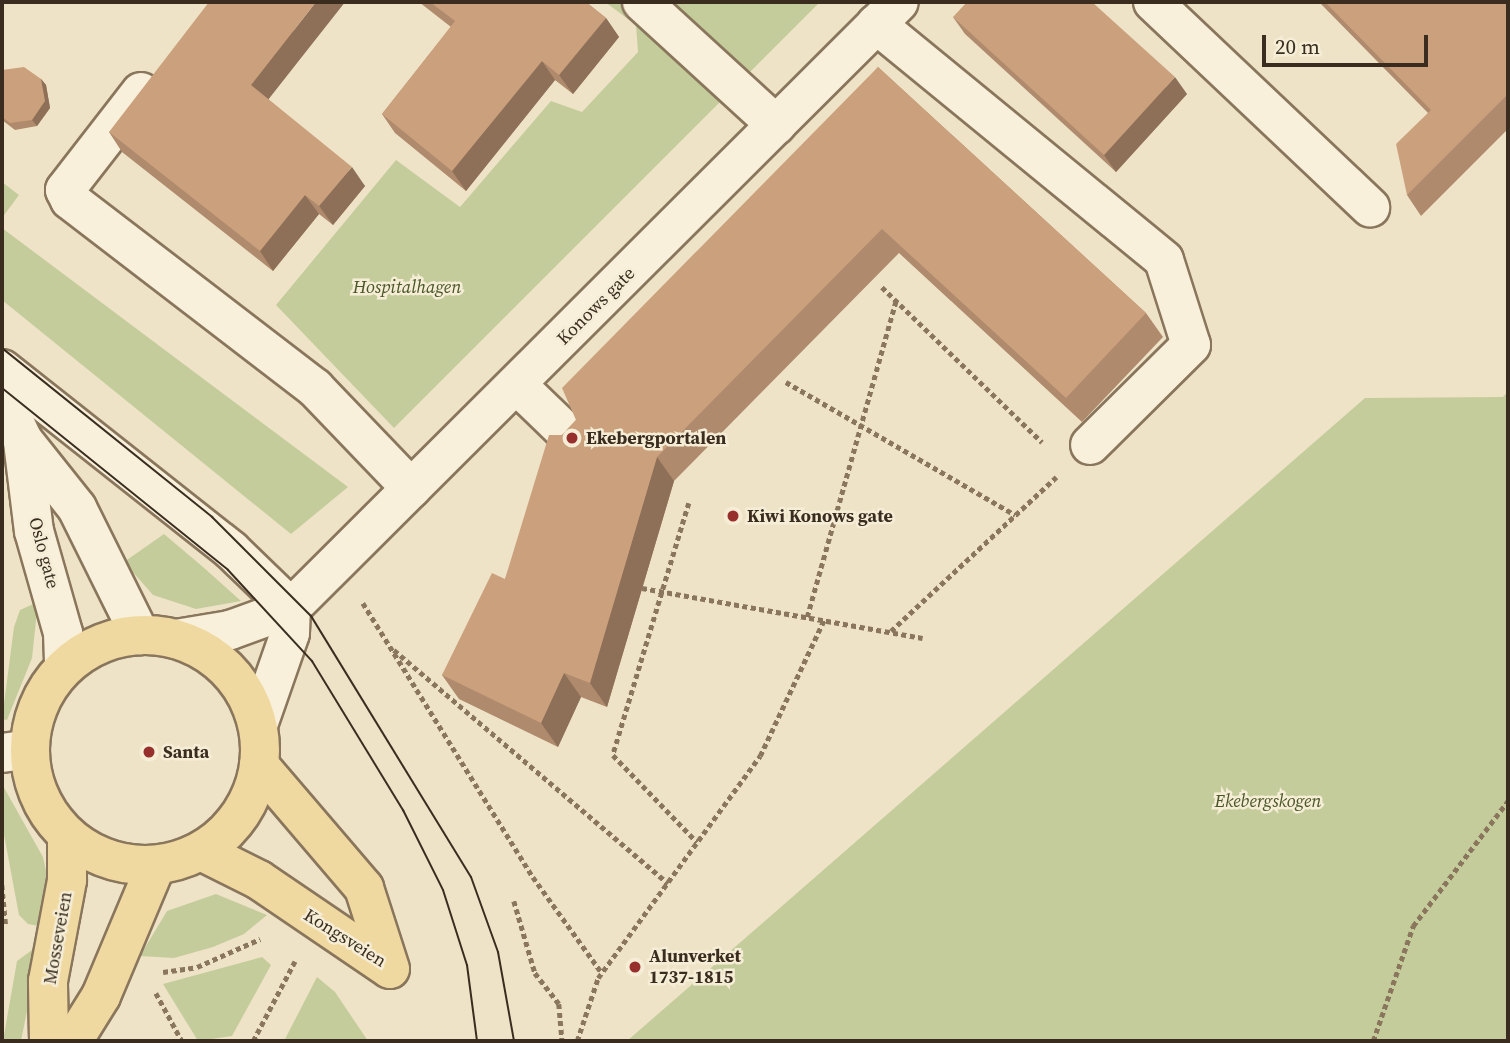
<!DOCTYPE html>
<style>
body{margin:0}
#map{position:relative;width:1510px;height:1043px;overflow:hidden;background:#eee3c7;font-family:"Source Serif 4",serif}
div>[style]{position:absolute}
.green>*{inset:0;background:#c5cc9b}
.path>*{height:4.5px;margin-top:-2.25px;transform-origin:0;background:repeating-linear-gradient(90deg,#89765c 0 5px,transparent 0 8.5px)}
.roads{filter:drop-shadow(2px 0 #89765c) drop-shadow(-2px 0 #89765c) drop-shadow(0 2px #89765c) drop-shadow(0 -2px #89765c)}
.minor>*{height:38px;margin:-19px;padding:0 19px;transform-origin:19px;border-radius:19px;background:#f8f0da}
.major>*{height:38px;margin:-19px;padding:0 19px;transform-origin:19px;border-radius:19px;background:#f0d9a0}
.major>.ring{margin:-19px;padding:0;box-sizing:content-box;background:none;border:38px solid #f0d9a0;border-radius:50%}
.tram>*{height:2px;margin:-1px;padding:0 1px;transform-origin:1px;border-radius:1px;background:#3a2d20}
.wall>*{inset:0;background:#af8a6c}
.shaded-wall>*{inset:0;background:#8e7058}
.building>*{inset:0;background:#cba07d}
.dots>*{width:19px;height:19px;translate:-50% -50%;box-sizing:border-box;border:4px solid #f5edd6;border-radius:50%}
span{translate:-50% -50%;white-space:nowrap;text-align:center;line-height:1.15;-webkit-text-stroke:5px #f5edd6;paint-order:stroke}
.park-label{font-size:18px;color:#495627;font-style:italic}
.street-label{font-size:18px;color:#3a2d20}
.poi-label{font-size:18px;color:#3a2d20;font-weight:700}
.left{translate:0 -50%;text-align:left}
.frame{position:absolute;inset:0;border:4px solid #3a2d20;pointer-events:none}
.scale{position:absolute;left:1262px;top:35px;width:166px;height:32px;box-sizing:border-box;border:4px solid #3a2d20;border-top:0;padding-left:9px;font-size:21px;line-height:24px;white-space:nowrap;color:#3a2d20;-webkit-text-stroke:5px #f5edd6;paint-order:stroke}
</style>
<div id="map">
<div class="green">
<i style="clip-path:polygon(605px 2px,820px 2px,394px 428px,276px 305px,396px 160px,460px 207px,551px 101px,582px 112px,638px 52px,636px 25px)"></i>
<i style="clip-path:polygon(2px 182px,19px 195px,2px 218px)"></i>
<i style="clip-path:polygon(2px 228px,348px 487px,291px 534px,2px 300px)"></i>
<i style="clip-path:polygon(1508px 391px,1508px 1041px,627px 1041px,1365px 398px,1503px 397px)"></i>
<i style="clip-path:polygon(164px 534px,203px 567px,241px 601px,196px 609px,153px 595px,124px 562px)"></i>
<i style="clip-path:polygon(38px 602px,32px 658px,7px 720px,2px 719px,14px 627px,20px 610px)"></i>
<i style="clip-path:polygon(2px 784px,43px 857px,49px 885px,44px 927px,28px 924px,19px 915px,2px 824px)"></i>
<i style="clip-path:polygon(216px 894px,267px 915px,244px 934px,213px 947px,174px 958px,140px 956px,167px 911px)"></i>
<i style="clip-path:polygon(32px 950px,39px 952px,21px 1041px,3px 1041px,17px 961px)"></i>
<i style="clip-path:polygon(262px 957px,271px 965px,232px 1036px,198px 1041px,163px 984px)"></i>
<i style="clip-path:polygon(317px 977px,335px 992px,368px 1041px,284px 1041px)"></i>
</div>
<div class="path">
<i style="left:882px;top:287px;width:223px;rotate:44.1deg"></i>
<i style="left:786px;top:382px;width:265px;rotate:30.1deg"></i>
<i style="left:689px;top:503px;width:263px;rotate:106.8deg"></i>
<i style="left:613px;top:755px;width:121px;rotate:46deg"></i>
<i style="left:642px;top:588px;width:285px;rotate:10.1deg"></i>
<i style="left:363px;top:603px;width:322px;rotate:58.2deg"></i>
<i style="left:533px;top:877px;width:118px;rotate:54.3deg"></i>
<i style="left:807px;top:617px;width:329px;rotate:-74.3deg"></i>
<i style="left:891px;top:631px;width:226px;rotate:-43deg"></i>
<i style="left:394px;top:650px;width:360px;rotate:40.4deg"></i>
<i style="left:2px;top:885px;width:42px;rotate:84.6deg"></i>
<i style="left:514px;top:901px;width:75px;rotate:73.7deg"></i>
<i style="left:535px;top:973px;width:39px;rotate:52deg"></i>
<i style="left:559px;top:1004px;width:37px;rotate:85deg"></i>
<i style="left:163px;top:972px;width:34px;rotate:-8deg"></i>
<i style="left:197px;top:967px;width:69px;rotate:-24deg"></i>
<i style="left:156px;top:993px;width:55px;rotate:61.6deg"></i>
<i style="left:253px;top:1041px;width:90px;rotate:-62.3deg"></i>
<i style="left:577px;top:1041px;width:66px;rotate:-71.6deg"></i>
<i style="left:598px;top:978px;width:275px;rotate:-53.9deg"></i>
<i style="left:760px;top:756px;width:150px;rotate:-64.8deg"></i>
<i style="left:1373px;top:1041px;width:122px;rotate:-70.8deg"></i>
<i style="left:1413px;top:926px;width:157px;rotate:-52.8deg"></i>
</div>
<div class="roads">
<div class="minor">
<i style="left:642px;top:2px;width:182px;rotate:42.5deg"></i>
<i style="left:1153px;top:2px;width:299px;rotate:43.4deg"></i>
<i style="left:876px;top:24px;width:372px;rotate:39.3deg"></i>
<i style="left:1164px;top:260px;width:89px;rotate:72.4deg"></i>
<i style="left:1191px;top:345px;width:142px;rotate:135.3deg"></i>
<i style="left:141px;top:92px;width:124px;rotate:127.8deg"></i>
<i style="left:65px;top:190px;width:11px;rotate:63deg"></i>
<i style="left:70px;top:200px;width:309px;rotate:37.5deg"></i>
<i style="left:315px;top:388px;width:139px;rotate:46.2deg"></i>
<i style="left:2px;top:369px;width:292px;rotate:38.3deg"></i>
<i style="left:231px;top:550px;width:83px;rotate:44deg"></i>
<i style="left:517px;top:385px;width:76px;rotate:43.9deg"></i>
<i style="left:2px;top:396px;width:49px;rotate:64.5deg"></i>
<i style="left:23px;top:440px;width:87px;rotate:51.5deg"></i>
<i style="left:77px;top:508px;width:142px;rotate:63.6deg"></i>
<i style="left:23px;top:442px;width:90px;rotate:83deg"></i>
<i style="left:34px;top:531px;width:106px;rotate:74.1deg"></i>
<i style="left:63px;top:633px;width:34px;rotate:88deg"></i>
<i style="left:176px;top:639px;width:55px;rotate:-9.5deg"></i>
<i style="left:230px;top:630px;width:65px;rotate:-19.8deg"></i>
<i style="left:291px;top:608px;width:858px;rotate:-44.91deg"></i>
<i style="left:258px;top:725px;width:97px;rotate:-70.8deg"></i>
<i style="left:290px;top:633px;width:25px;rotate:-88deg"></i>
<i style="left:2px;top:753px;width:27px;rotate:-8deg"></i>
</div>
<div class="major">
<i class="ring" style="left:30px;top:635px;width:192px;height:192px"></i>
<i style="left:259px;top:765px;width:162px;rotate:49.5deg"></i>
<i style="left:364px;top:888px;width:85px;rotate:72.2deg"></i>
<i style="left:201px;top:851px;width:65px;rotate:26.6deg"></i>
<i style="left:259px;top:880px;width:158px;rotate:34.2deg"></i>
<i style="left:49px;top:1041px;width:60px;rotate:-91deg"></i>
<i style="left:48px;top:981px;width:103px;rotate:-79.3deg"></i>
<i style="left:67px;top:880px;width:44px;rotate:-90deg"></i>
<i style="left:73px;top:1041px;width:53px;rotate:-58.1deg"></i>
<i style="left:101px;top:996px;width:142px;rotate:-67.2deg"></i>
</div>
</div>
<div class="tram">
<i style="left:2px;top:348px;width:270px;rotate:38.8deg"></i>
<i style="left:212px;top:517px;width:140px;rotate:45deg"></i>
<i style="left:311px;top:616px;width:306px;rotate:58.5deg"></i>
<i style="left:471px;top:877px;width:80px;rotate:70.2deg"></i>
<i style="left:498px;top:952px;width:90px;rotate:79.8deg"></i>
<i style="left:2px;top:388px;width:290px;rotate:38.8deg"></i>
<i style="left:228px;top:570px;width:124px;rotate:47.3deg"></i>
<i style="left:312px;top:661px;width:175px;rotate:58.6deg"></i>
<i style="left:403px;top:810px;width:89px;rotate:63.4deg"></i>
<i style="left:443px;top:890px;width:79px;rotate:72.3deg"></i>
<i style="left:467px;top:965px;width:77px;rotate:82.5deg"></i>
</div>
<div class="wall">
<i style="clip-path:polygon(345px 2px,268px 99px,365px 186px,333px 225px,319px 214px,273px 271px,122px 152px,109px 132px)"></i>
<i style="clip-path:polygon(419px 2px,586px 2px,606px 18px,619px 37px,573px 94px,555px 80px,466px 191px,395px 133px,382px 114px,451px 27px)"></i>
<i style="clip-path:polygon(1319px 2px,1508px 2px,1508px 129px,1421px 216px,1407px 195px,1428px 113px)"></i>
<i style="clip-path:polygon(953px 17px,1187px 94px,1116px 172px,965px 34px)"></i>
<i style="clip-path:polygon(878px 67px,1146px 313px,1163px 337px,1082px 422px,899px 253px,674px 481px,607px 707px,581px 697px,558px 747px,459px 699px,442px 675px,505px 579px,562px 435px,576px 420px)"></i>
<i style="clip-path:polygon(2px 70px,41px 79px,46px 85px,50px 108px,37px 126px,15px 130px,2px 120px)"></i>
</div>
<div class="shaded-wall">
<i style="clip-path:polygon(316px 2px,345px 2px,264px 105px,251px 85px)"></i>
<i style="clip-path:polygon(606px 18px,619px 37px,573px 94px,559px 75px)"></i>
<i style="clip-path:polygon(542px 61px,555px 80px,466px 191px,452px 171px)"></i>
<i style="clip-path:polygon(1175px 77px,1187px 94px,1116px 172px,1104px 155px)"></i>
<i style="clip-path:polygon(41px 79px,46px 85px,50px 108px,37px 126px,32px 120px)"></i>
<i style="clip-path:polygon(352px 167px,365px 186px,333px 225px,319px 206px)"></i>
<i style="clip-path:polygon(305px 195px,319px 214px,273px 271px,260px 251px)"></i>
<i style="clip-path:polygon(657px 457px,674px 481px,607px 707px,590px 683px)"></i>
<i style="clip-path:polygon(564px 673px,581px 697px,558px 747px,541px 723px)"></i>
</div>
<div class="building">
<i style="clip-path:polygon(209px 2px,316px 2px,251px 85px,352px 167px,319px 206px,305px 195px,260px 251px,109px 132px)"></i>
<i style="clip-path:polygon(430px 2px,586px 2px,606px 18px,559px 75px,542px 61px,452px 171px,382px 114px,455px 21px)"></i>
<i style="clip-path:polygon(967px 2px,1092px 2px,1175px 77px,1104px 155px,953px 17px)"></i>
<i style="clip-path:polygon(1325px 2px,1508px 2px,1508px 94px,1407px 195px,1396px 144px,1431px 110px)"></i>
<i style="clip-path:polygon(24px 67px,41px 79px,45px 101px,32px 120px,10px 123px,2px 117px,2px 70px)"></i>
<i style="clip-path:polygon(878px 67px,1146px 313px,1066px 398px,882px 229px,657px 457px,590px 683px,564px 673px,541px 723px,442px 675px,492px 573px,505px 579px,549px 435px,562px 435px,576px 420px,562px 388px)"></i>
</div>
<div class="dots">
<i style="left:572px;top:438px;background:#97302d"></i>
<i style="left:733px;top:516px;background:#97302d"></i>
<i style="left:149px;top:752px;background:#97302d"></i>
<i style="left:635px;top:967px;background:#97302d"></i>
</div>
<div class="park-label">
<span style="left:407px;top:287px">Hospitalhagen</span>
<span style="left:1268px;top:801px">Ekebergskogen</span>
</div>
<div class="street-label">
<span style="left:596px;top:306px;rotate:-45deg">Konows gate</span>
<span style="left:44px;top:553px;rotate:75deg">Oslo gate</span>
<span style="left:58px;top:938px;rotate:-80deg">Mosseveien</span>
<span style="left:345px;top:938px;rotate:32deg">Kongsveien</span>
</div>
<div class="poi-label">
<span class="left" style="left:586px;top:438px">Ekebergportalen</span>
<span class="left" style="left:747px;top:516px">Kiwi Konows gate</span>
<span class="left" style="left:163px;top:752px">Santa</span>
<span class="left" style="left:649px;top:967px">Alunverket<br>1737-1815</span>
</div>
<div class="frame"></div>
<div class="scale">20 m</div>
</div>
